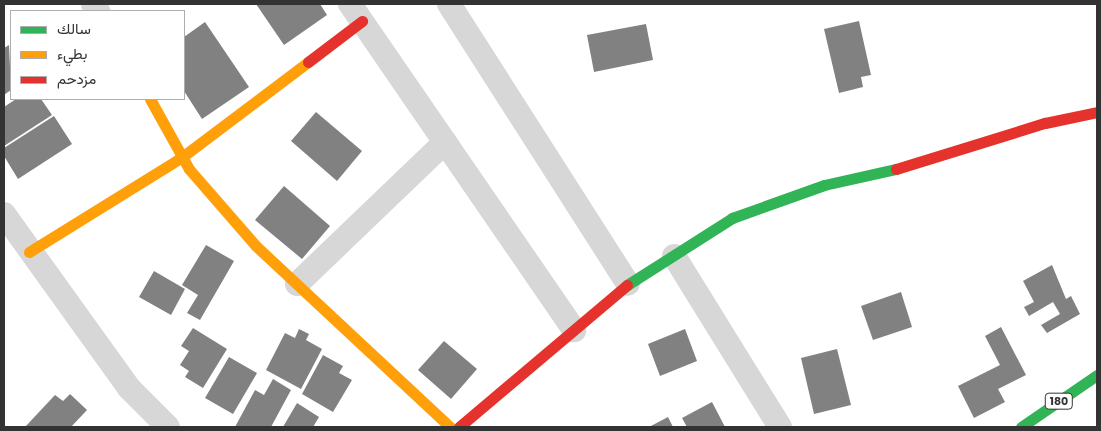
<!DOCTYPE html>
<meta charset="utf-8">
<style>
body{margin:0}
#map{position:relative;width:1101px;height:431px;overflow:hidden;background:#fff;font-family:Poppins,Vazirmatn,sans-serif}
div>[style]{position:absolute}
.building>*{inset:0;background:#818181}
.street>*{height:24px;margin:-12px;padding:0 12px;transform-origin:12px;border-radius:12px;background:#d7d7d7}
.fast>*{height:11px;margin:-5.5px;padding:0 5.5px;transform-origin:5.5px;border-radius:5.5px;background:#30b455}
.slow>*{height:11px;margin:-5.5px;padding:0 5.5px;transform-origin:5.5px;border-radius:5.5px;background:#ff9f0a}
.jam>*{height:11px;margin:-5.5px;padding:0 5.5px;transform-origin:5.5px;border-radius:5.5px;background:#e5322d}
span{translate:-50% -50%;white-space:nowrap;text-align:center;line-height:1.15;-webkit-text-stroke:5px #fff;paint-order:stroke}
.shield-label span{padding:1px 4px;background:#fff;border:1px solid;border-radius:4px;-webkit-text-stroke-width:0}
.shield-label{font-size:11px;color:#333;font-weight:700}
.frame{position:absolute;inset:0;border:5px solid #333;pointer-events:none}
.legend{position:absolute;left:10px;top:10px;width:175px;height:90px;box-sizing:border-box;background:#fff;border:1px solid #adadad;margin:0;padding:6px 9px;list-style:none;font-size:15px;color:#333}
.legend li{display:flex;align-items:center;gap:10px;height:25px}
.legend b{width:25px;border:1px solid #adadad}
</style>
<div id="map">
<div class="building">
<i style="clip-path:polygon(256px 4px,320px 4px,327px 15px,284px 45px)"></i>
<i style="clip-path:polygon(859px 21px,871px 75px,861px 77px,863px 87px,839px 93px,824px 29px)"></i>
<i style="clip-path:polygon(205px 22px,249px 87px,202px 119px,184px 91px,184px 37px)"></i>
<i style="clip-path:polygon(646px 24px,653px 60px,594px 72px,587px 35px)"></i>
<i style="clip-path:polygon(9px 45px,11px 90px,4px 95px,4px 48px)"></i>
<i style="clip-path:polygon(16px 99px,41px 99px,52px 115px,4px 146px,4px 107px)"></i>
<i style="clip-path:polygon(316px 112px,362px 151px,337px 181px,291px 141px)"></i>
<i style="clip-path:polygon(54px 116px,72px 144px,18px 179px,4px 156px,4px 148px)"></i>
<i style="clip-path:polygon(284px 186px,330px 226px,302px 259px,255px 220px)"></i>
<i style="clip-path:polygon(206px 245px,234px 261px,200px 320px,187px 313px,198px 295px,182px 285px)"></i>
<i style="clip-path:polygon(1052px 265px,1066px 299px,1071px 296px,1080px 314px,1047px 333px,1041px 325px,1060px 314px,1053px 302px,1029px 316px,1024px 307px,1034px 302px,1023px 281px)"></i>
<i style="clip-path:polygon(154px 271px,185px 289px,171px 315px,139px 297px)"></i>
<i style="clip-path:polygon(901px 292px,912px 327px,873px 340px,861px 306px)"></i>
<i style="clip-path:polygon(1001px 327px,1026px 375px,998px 389px,1005px 402px,974px 418px,958px 386px,1000px 365px,985px 336px)"></i>
<i style="clip-path:polygon(193px 328px,227px 349px,203px 388px,185px 377px,189px 371px,180px 365px,189px 351px,181px 346px)"></i>
<i style="clip-path:polygon(299px 329px,309px 334px,306px 340px,322px 349px,301px 389px,266px 370px,285px 333px,295px 338px)"></i>
<i style="clip-path:polygon(685px 329px,697px 361px,660px 376px,648px 344px)"></i>
<i style="clip-path:polygon(444px 341px,477px 369px,451px 399px,418px 370px)"></i>
<i style="clip-path:polygon(837px 349px,851px 405px,814px 414px,801px 358px)"></i>
<i style="clip-path:polygon(323px 355px,343px 366px,339px 373px,352px 380px,333px 412px,302px 394px)"></i>
<i style="clip-path:polygon(229px 357px,257px 373px,233px 414px,205px 398px)"></i>
<i style="clip-path:polygon(273px 379px,291px 390px,271px 427px,235px 427px,255px 390px,264px 395px)"></i>
<i style="clip-path:polygon(70px 394px,87px 410px,71px 427px,25px 427px,55px 395px,63px 401px)"></i>
<i style="clip-path:polygon(712px 402px,725px 427px,687px 427px,682px 418px)"></i>
<i style="clip-path:polygon(297px 403px,319px 417px,313px 427px,283px 427px)"></i>
<i style="clip-path:polygon(668px 417px,673px 427px,649px 427px)"></i>
</div>
<div class="street">
<i style="left:93px;top:4px;width:9px;rotate:54deg"></i>
<i style="left:350px;top:4px;width:396px;rotate:55.5deg"></i>
<i style="left:449px;top:4px;width:332px;rotate:57.4deg"></i>
<i style="left:4px;top:214px;width:214px;rotate:54.3deg"></i>
<i style="left:129px;top:388px;width:55px;rotate:45deg"></i>
<i style="left:674px;top:256px;width:201px;rotate:58.2deg"></i>
<i style="left:297px;top:284px;width:205px;rotate:-43.8deg"></i>
</div>
<div class="fast">
<i style="left:627px;top:285px;width:125px;rotate:-32.5deg"></i>
<i style="left:732px;top:218px;width:98px;rotate:-19.7deg"></i>
<i style="left:824px;top:185px;width:74px;rotate:-12.5deg"></i>
<i style="left:1021px;top:427px;width:92px;rotate:-34.4deg"></i>
</div>
<div class="slow">
<i style="left:150px;top:99px;width:80px;rotate:60.9deg"></i>
<i style="left:189px;top:169px;width:102px;rotate:49deg"></i>
<i style="left:256px;top:246px;width:265px;rotate:43deg"></i>
<i style="left:29px;top:252px;width:180px;rotate:-31.8deg"></i>
<i style="left:182px;top:157px;width:158px;rotate:-37deg"></i>
</div>
<div class="jam">
<i style="left:308px;top:62px;width:68px;rotate:-37.2deg"></i>
<i style="left:896px;top:169px;width:156px;rotate:-17.2deg"></i>
<i style="left:1045px;top:123px;width:53px;rotate:-11.9deg"></i>
<i style="left:459px;top:427px;width:220px;rotate:-40.2deg"></i>
</div>
<div class="shield-label">
<span style="left:1059px;top:401px">180</span>
</div>
<div class="frame"></div>
<ul class="legend">
<li><b style="height:6px;background:#30b455"></b>سالك</li>
<li><b style="height:6px;background:#ff9f0a"></b>بطيء</li>
<li><b style="height:6px;background:#e5322d"></b>مزدحم</li>
</ul>
</div>
